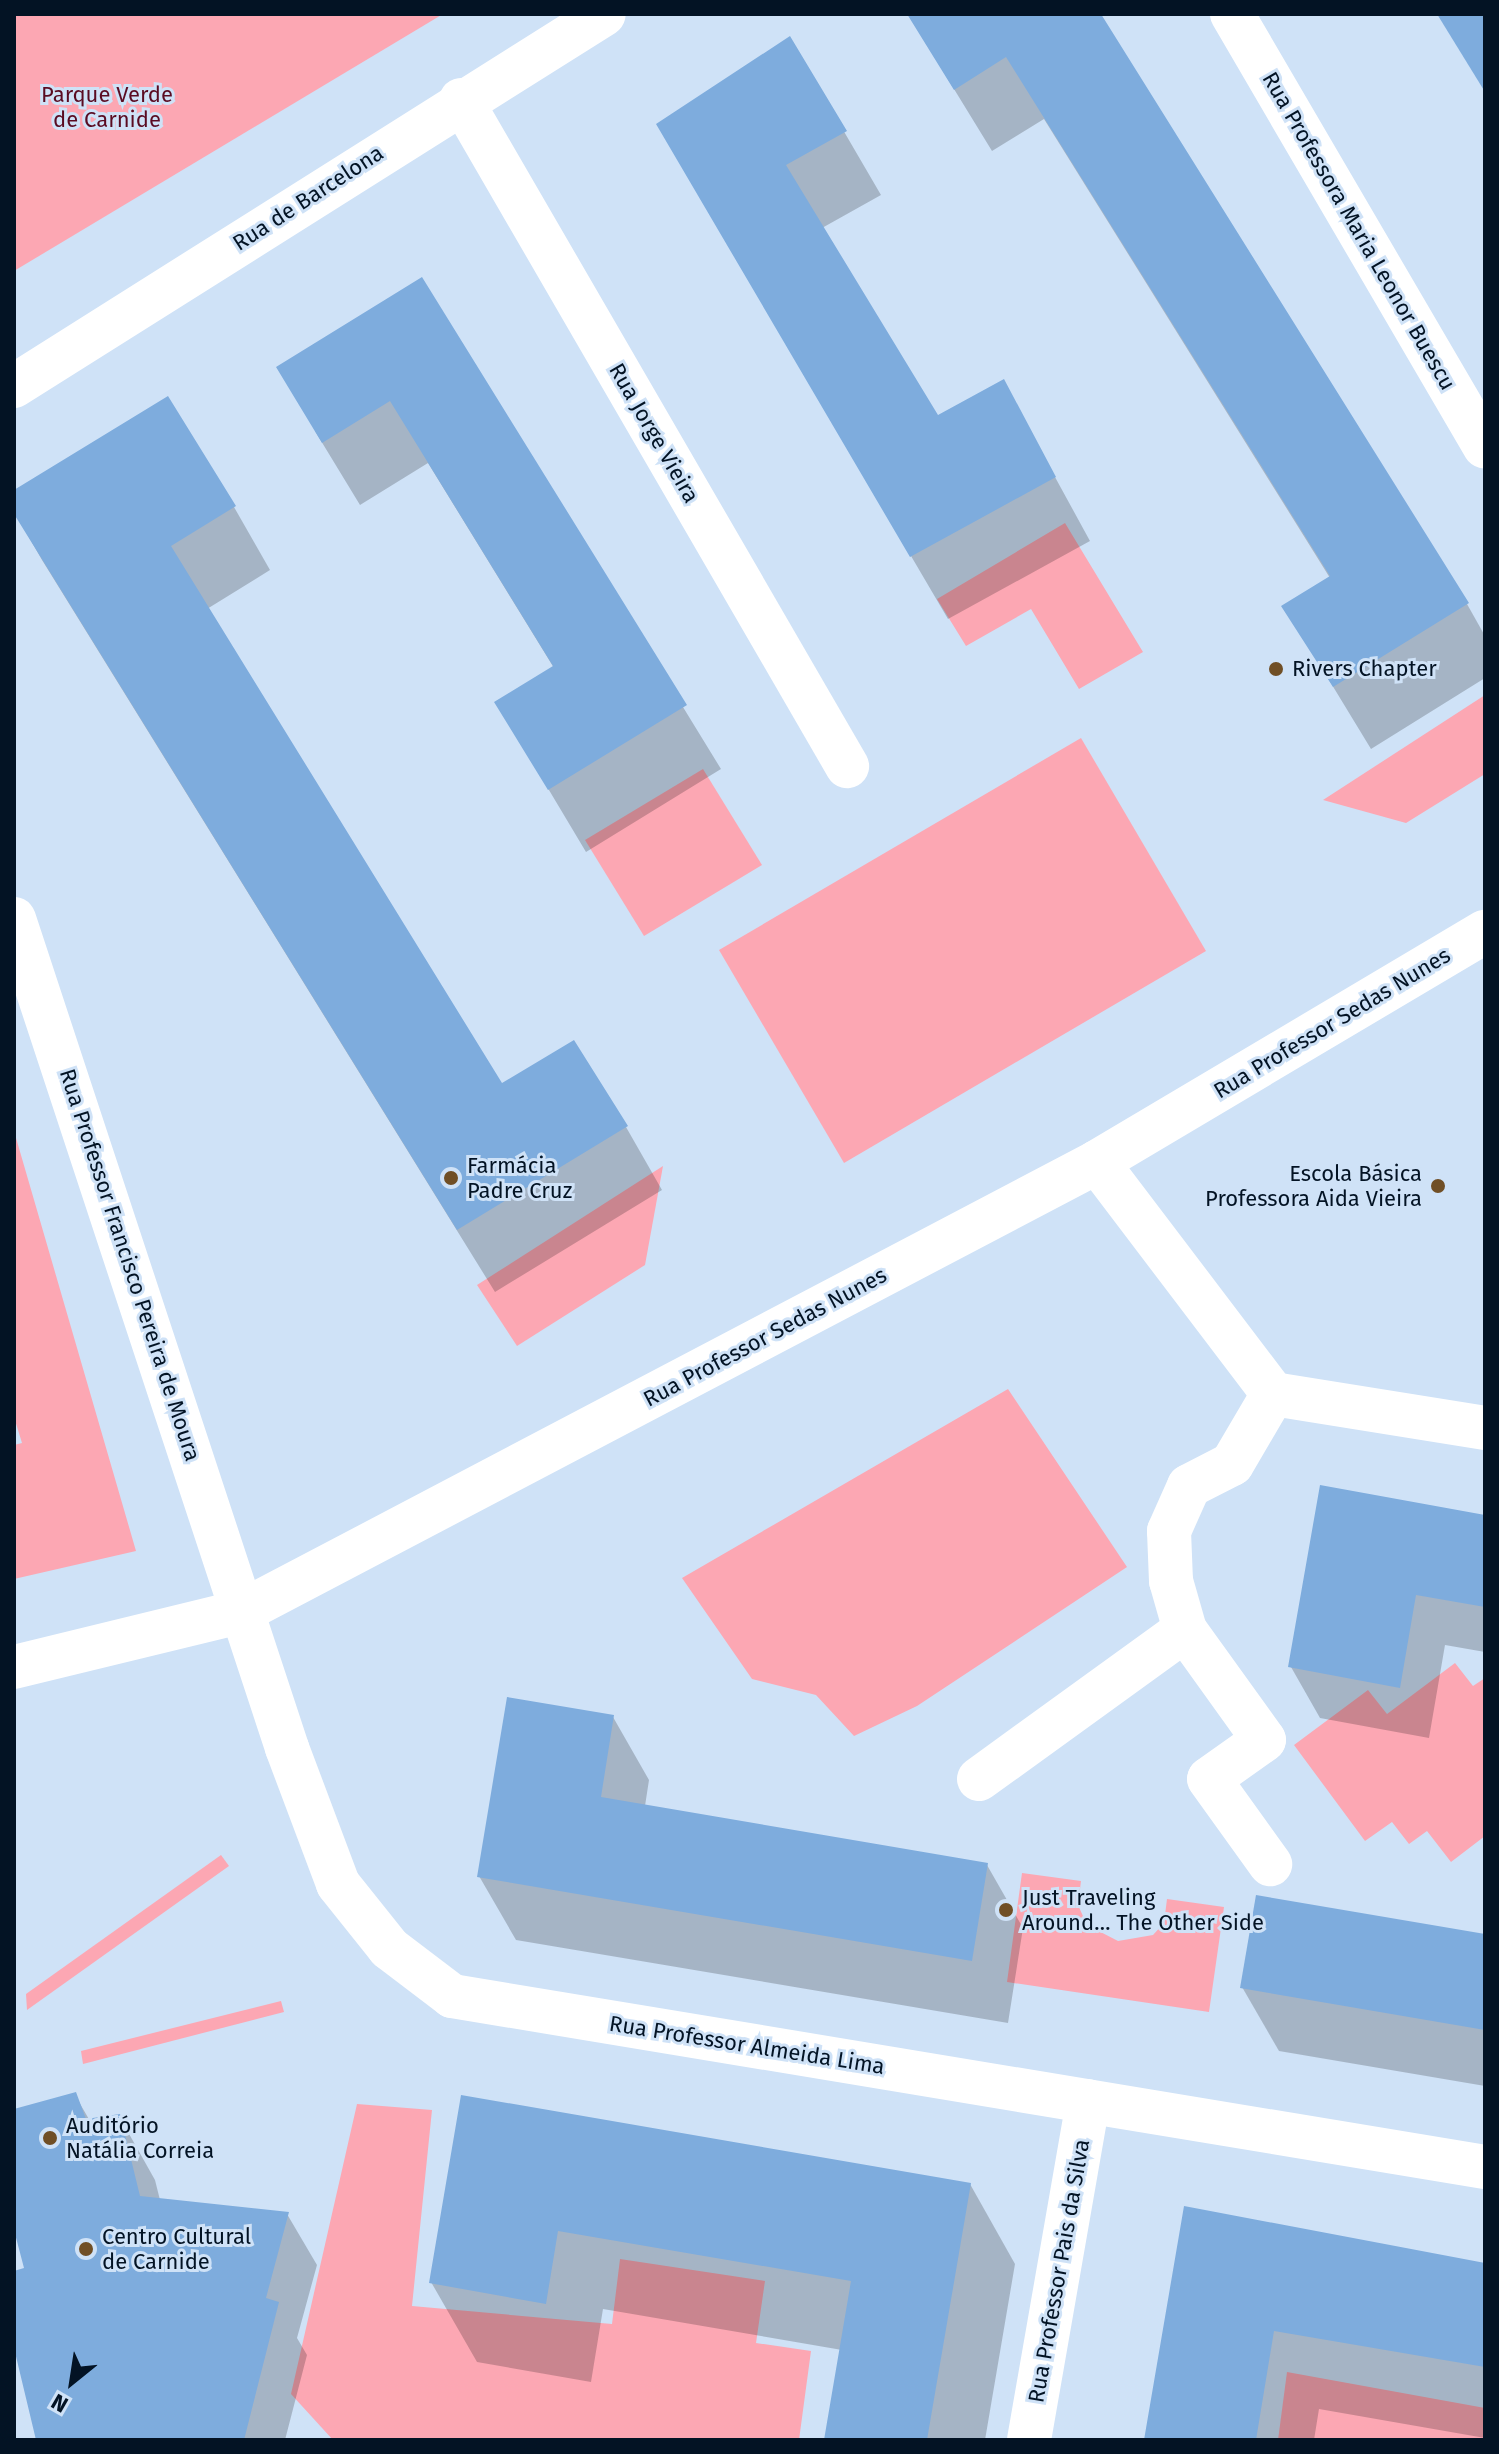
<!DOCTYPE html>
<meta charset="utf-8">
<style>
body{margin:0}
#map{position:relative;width:1499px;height:2454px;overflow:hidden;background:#cfe2f7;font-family:"Fira Sans",sans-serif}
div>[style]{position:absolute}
.green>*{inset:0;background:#fca7b3}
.shadow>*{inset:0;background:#0003}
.building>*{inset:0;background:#7eacdd}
.minor>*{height:44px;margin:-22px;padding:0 22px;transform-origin:22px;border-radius:22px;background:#fff}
.dots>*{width:22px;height:22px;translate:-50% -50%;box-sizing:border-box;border:4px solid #cfe2f7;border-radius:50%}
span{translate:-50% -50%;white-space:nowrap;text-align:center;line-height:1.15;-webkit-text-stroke:6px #cfe2f7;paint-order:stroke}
.park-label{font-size:22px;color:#5a0b22}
.street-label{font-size:22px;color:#031324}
.poi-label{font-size:22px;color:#031324}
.left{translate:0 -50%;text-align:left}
.right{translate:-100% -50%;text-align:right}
.frame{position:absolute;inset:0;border:16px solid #031324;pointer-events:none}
.north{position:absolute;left:32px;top:2342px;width:80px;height:80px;-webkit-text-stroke:6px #cfe2f7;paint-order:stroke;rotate:210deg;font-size:22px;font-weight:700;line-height:32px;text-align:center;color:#031324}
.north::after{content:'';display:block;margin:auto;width:28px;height:36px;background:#031324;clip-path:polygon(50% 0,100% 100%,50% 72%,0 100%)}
</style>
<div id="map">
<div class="green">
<i style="clip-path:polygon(14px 14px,443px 14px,14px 271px)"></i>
<i style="clip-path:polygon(1065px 523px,1143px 652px,1079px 689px,1031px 609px,966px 646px,937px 599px)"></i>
<i style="clip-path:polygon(1485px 695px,1485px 774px,1406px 823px,1323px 800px)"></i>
<i style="clip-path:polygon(1081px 738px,1206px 951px,844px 1163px,719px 950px)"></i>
<i style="clip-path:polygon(703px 769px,762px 865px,644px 936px,585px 840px)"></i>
<i style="clip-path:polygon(14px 1131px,136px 1551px,14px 1579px,14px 1445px,22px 1443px,14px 1417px)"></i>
<i style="clip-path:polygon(663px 1166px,645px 1265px,517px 1346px,477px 1285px)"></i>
<i style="clip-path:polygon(1008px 1389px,1127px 1567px,917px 1706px,854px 1736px,816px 1695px,752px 1679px,682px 1578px)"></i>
<i style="clip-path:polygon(1455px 1663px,1473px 1686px,1485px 1678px,1485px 1836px,1451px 1862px,1427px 1831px,1409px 1844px,1392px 1822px,1365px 1841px,1294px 1745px,1368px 1690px,1387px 1714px)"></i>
<i style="clip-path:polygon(221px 1855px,229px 1866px,27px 2010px,26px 1994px)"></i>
<i style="clip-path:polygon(1022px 1873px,1081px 1881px,1078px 1905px,1087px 1925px,1118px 1941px,1153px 1935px,1164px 1923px,1167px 1899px,1224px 1907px,1209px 2012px,1007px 1982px)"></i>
<i style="clip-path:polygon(281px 2001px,284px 2012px,83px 2064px,81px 2051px)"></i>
<i style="clip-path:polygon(357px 2104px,432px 2110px,412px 2306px,612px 2324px,620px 2259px,765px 2281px,756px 2343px,811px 2351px,799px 2440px,333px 2440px,291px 2394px)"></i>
<i style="clip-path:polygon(1287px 2372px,1485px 2408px,1485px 2440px,1278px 2440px)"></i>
</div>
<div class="shadow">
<i style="clip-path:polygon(908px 14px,1098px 14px,1467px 604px,1485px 636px,1485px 678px,1371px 749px,1284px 606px,1330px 578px,1044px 119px,992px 151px)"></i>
<i style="clip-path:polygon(790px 39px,881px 195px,822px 228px,937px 418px,1003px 382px,1090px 541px,948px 619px,695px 188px)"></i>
<i style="clip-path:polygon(421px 280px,721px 769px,586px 852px,497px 703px,554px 668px,428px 463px,360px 505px,315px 431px)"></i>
<i style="clip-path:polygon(14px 492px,234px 507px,270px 570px,207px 609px,502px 1086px,626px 1127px,662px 1190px,495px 1292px,42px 560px,14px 511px)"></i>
<i style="clip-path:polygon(1485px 1517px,1485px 1652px,1445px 1645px,1429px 1738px,1320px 1718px,1291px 1667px)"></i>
<i style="clip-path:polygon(613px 1717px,649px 1780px,645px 1806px,987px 1865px,1023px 1928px,1008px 2023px,516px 1940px,479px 1876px)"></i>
<i style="clip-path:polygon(1485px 1936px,1485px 2086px,1279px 2051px,1242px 1987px)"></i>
<i style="clip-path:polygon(75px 2095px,90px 2121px,119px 2116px,155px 2180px,160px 2200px,287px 2214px,317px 2265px,297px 2338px,307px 2355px,285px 2440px,38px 2440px,14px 2340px,14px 2274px,27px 2269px,14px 2222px,14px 2111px)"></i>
<i style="clip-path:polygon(463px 2097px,970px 2184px,1015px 2264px,985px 2440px,827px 2440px,842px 2350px,603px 2309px,591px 2382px,477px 2362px,431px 2282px)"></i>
<i style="clip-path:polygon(1186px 2209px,1485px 2265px,1485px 2438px,1319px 2409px,1314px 2440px,1146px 2440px)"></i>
</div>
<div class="building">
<i style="clip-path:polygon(907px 14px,1101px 14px,1469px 603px,1333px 687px,1281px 606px,1330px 576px,1006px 57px,954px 90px)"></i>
<i style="clip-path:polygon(1437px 14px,1485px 14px,1485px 92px)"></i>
<i style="clip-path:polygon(790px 36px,847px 131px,786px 165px,938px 415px,1004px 379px,1056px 477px,910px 557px,656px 124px)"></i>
<i style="clip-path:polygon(422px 277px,687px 705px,548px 790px,494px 702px,553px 666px,390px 401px,322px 443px,276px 367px)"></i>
<i style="clip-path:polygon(168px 396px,236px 506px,171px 546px,502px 1083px,574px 1040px,628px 1126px,457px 1230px,14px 514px,14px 490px)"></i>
<i style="clip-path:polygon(1320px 1485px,1485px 1515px,1485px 1607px,1416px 1595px,1400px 1688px,1288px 1667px)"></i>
<i style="clip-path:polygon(507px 1697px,614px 1715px,601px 1797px,988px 1863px,972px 1961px,477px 1877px)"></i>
<i style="clip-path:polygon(1256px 1895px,1485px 1934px,1485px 2030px,1240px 1988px)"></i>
<i style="clip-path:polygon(76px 2092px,86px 2119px,120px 2114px,140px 2196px,289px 2212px,266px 2298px,279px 2302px,244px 2440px,36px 2440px,14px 2348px,14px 2271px,24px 2268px,14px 2230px,14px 2109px)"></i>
<i style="clip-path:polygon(461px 2095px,971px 2183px,927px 2440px,824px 2440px,851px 2281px,558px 2231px,546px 2304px,429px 2283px)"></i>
<i style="clip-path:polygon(1184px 2206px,1485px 2263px,1485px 2367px,1274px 2331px,1256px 2440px,1144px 2440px)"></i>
</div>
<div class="minor">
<i style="left:1232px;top:14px;width:501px;rotate:59.7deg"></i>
<i style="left:461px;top:100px;width:770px;rotate:59.9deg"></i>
<i style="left:14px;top:386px;width:697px;rotate:-32.23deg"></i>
<i style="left:14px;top:919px;width:873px;rotate:71.77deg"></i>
<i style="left:287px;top:1748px;width:145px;rotate:69.4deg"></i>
<i style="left:338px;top:1884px;width:82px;rotate:51.4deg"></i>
<i style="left:389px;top:1948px;width:79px;rotate:37.3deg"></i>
<i style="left:452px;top:1996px;width:1047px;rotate:9.4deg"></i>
<i style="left:1097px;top:1162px;width:291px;rotate:52.8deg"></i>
<i style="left:1273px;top:1394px;width:215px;rotate:9.1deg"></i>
<i style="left:1185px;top:1630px;width:51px;rotate:-105.9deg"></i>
<i style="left:1171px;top:1581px;width:50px;rotate:-92.3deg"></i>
<i style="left:1169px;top:1531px;width:49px;rotate:-66deg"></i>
<i style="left:1189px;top:1486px;width:48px;rotate:-27.1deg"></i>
<i style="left:1232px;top:1464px;width:81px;rotate:-59.6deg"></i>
<i style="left:14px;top:1667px;width:236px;rotate:-13.7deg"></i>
<i style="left:243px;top:1611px;width:965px;rotate:-27.73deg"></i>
<i style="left:1097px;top:1162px;width:451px;rotate:-30.7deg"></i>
<i style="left:979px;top:1779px;width:254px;rotate:-35.9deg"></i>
<i style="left:1185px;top:1630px;width:135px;rotate:54.3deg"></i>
<i style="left:1264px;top:1740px;width:67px;rotate:144.7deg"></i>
<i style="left:1209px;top:1779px;width:105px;rotate:54.3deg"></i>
<i style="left:1029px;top:2440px;width:344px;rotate:-80.1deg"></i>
</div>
<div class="dots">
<i style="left:1276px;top:669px;background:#704f26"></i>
<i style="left:451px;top:1178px;background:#704f26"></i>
<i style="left:1438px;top:1186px;background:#704f26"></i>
<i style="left:1006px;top:1910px;background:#704f26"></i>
<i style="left:50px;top:2138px;background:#704f26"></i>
<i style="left:86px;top:2249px;background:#704f26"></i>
</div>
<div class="park-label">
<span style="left:107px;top:107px">Parque Verde<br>de Carnide</span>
</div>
<div class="street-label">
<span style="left:308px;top:198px;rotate:-33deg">Rua de Barcelona</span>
<span style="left:1359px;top:231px;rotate:60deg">Rua Professora Maria Leonor Buescu</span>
<span style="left:654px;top:433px;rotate:60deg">Rua Jorge Vieira</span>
<span style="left:1332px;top:1023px;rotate:-31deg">Rua Professor Sedas Nunes</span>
<span style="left:130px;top:1265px;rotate:72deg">Rua Professor Francisco Pereira de Moura</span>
<span style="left:765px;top:1337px;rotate:-28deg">Rua Professor Sedas Nunes</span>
<span style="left:747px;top:2045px;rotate:9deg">Rua Professor Almeida Lima</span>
<span style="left:1059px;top:2271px;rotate:-80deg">Rua Professor Pais da Silva</span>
</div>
<div class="poi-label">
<span class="left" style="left:1292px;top:669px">Rivers Chapter</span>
<span class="left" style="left:467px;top:1178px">Farmácia<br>Padre Cruz</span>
<span class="right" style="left:1422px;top:1186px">Escola Básica<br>Professora Aida Vieira</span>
<span class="left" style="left:1022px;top:1910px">Just Traveling<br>Around… The Other Side</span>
<span class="left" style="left:66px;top:2138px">Auditório<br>Natália Correia</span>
<span class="left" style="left:102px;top:2249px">Centro Cultural<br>de Carnide</span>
</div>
<div class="frame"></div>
<div class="north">N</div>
</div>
